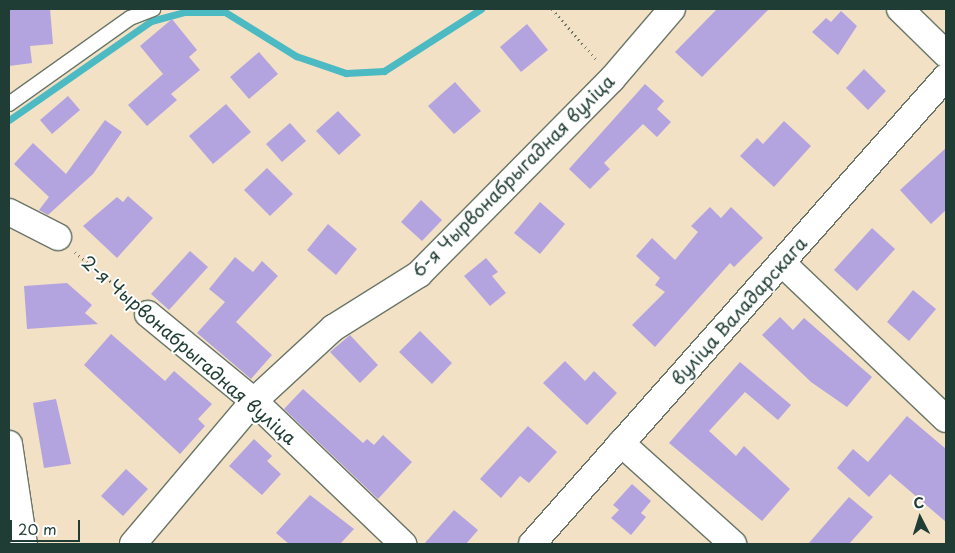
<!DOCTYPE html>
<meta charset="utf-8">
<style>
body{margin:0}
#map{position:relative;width:955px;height:553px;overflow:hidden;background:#f2e1c5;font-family:"Playpen Sans",sans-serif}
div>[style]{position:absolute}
.stream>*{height:7px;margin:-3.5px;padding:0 3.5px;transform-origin:3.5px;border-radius:3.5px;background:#4bbac2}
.building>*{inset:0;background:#b3a4e0}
.path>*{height:3px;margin-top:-1.5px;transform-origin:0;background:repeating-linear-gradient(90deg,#697667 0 1px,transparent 0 5px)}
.roads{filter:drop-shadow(1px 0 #697667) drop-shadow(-1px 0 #697667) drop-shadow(0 1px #697667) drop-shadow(0 -1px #697667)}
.lane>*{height:14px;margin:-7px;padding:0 7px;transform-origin:7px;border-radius:7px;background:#fff}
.street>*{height:26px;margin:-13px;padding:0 13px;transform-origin:13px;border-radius:13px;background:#fff}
span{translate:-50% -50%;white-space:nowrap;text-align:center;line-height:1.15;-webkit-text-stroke:4px #fff;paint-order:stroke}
.street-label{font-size:18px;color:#1f3d34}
.frame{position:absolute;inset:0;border:10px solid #1f3d34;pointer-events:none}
.north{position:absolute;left:895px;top:493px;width:50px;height:50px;-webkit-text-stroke:4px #fff;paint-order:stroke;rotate:355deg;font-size:14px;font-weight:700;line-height:20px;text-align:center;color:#1f3d34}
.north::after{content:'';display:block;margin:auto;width:18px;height:22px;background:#1f3d34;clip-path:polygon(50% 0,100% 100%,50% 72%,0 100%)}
.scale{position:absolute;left:10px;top:520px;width:70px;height:22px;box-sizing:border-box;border:2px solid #1f3d34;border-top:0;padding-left:6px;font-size:15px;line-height:18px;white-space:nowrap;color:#1f3d34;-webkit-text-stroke:4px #fff;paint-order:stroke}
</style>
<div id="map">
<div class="stream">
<i style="left:9px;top:120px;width:173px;rotate:-34.9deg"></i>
<i style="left:151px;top:21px;width:34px;rotate:-15deg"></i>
<i style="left:184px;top:12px;width:41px"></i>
<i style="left:225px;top:12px;width:84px;rotate:31.8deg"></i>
<i style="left:296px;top:56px;width:53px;rotate:18.8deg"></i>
<i style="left:346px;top:73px;width:38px;rotate:-3deg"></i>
<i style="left:384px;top:71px;width:115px;rotate:-32.6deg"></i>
</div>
<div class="building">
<i style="clip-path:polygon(50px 9px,53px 44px,30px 46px,32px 63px,9px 66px,9px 10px)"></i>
<i style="clip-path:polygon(717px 9px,769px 9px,702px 77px,675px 52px)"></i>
<i style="clip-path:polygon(841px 11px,857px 26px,838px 55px,812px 32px,826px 18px,831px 22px)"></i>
<i style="clip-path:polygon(172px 19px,197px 50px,189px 57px,200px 70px,171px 94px,177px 100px,147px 126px,128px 105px,163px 74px,140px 46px)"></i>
<i style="clip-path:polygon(527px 24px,548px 50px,521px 72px,500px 47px)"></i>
<i style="clip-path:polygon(259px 52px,278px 74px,249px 99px,230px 77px)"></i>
<i style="clip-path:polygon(864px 69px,886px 91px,868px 110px,846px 88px)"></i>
<i style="clip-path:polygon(455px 82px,481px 111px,454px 134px,428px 106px)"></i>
<i style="clip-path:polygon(645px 84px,664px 101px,657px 109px,671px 122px,657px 137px,643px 124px,604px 163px,610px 169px,590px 189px,569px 169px)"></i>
<i style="clip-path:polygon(68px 96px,80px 110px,52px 134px,40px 120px)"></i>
<i style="clip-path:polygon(226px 104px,251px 132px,213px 164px,189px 136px)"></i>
<i style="clip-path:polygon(338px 111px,361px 135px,339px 155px,316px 131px)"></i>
<i style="clip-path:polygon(105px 120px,122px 132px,93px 174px,48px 215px,39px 210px,49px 197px,14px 164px,33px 143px,66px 174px)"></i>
<i style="clip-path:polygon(784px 121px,811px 146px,774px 187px,740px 156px,757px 138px,763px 144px)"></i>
<i style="clip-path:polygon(290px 123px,306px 141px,282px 162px,266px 144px)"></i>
<i style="clip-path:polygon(946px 148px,946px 210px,931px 224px,900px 190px)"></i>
<i style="clip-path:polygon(267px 168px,293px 194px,270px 216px,244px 190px)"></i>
<i style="clip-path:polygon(128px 196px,153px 218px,117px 258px,83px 226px,117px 197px,123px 202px)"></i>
<i style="clip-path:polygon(421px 200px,442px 220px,422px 241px,401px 222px)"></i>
<i style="clip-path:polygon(540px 202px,565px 224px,540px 254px,514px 233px)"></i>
<i style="clip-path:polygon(710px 207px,721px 218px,731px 207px,763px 238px,734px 267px,730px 263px,655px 347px,632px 325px,665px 292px,655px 285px,660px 278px,636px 256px,652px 238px,675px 260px,698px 232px,691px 226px)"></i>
<i style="clip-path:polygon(328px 224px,357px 249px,336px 275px,307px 250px)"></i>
<i style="clip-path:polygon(872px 228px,895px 249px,857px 291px,834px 270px)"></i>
<i style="clip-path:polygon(190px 251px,208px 267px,169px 310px,151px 294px)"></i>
<i style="clip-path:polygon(235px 257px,253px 272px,262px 261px,278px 276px,236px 322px,272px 355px,251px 379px,197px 333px,225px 302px,209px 289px)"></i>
<i style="clip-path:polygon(486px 258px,498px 272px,492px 276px,506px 293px,490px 306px,464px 276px)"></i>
<i style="clip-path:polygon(67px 283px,92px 305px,85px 313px,98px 324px,27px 329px,24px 286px)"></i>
<i style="clip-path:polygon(913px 290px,936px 309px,909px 341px,887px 322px)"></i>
<i style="clip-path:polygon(780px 317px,793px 330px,804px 318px,872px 377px,847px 407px,811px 382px,762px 335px)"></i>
<i style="clip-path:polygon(420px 331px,452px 363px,432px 384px,399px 352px)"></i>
<i style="clip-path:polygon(111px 334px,165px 381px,174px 371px,212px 404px,198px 419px,205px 426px,180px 454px,84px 365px)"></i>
<i style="clip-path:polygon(350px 335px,378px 365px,360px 383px,330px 352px)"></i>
<i style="clip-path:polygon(565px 361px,585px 381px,594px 371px,617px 393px,587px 425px,543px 383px)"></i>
<i style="clip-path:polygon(740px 362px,791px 405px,778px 420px,745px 392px,709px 431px,736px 456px,744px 446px,790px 489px,762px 521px,669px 443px)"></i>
<i style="clip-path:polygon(303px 389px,363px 443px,367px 439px,374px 445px,383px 435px,412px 462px,378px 499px,284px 409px)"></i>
<i style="clip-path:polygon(56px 399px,71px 464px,44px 468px,33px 403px)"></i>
<i style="clip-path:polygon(907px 416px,946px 449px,946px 522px,890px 474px,869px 497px,837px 468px,853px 449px,868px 462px)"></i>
<i style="clip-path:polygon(528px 426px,557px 452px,529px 483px,520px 476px,501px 498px,480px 479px)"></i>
<i style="clip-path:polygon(254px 439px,272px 456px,267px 461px,281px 474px,262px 495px,229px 466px)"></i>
<i style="clip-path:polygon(126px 469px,148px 489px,123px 516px,101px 496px)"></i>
<i style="clip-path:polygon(632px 484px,651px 501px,641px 513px,646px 517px,631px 535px,611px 518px,619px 510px,613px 505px)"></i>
<i style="clip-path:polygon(310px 495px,354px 529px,340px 544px,289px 544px,276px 533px)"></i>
<i style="clip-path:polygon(849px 497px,873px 517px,849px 544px,808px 544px)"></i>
<i style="clip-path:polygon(454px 510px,478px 530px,466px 544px,424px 544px)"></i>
</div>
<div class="path">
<i style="left:552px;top:9px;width:67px;rotate:48.7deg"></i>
<i style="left:75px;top:252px;width:72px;rotate:39.9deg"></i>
</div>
<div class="roads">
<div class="lane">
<i style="left:9px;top:104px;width:148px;rotate:-35.4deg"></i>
<i style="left:130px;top:18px;width:25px;rotate:-21deg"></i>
</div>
<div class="street">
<i style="left:900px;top:9px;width:64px;rotate:44.4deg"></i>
<i style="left:9px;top:212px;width:55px;rotate:27deg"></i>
<i style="left:782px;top:263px;width:226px;rotate:43.6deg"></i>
<i style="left:148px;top:314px;width:137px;rotate:39.4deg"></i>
<i style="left:254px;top:401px;width:207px;rotate:43.8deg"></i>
<i style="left:621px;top:443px;width:151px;rotate:42deg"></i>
<i style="left:9px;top:444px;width:101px;rotate:81.5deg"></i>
<i style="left:133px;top:544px;width:187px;rotate:-49.8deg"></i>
<i style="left:254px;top:401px;width:108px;rotate:-42.7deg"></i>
<i style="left:333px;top:328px;width:102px;rotate:-32.1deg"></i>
<i style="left:419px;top:274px;width:274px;rotate:-45.3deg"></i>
<i style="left:612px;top:79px;width:92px;rotate:-49.4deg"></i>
<i style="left:532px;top:544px;width:624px;rotate:-48.44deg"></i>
</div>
</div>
<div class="street-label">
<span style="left:513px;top:176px;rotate:-45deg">6-я Чырвонабрыгадная вуліца</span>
<span style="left:739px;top:311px;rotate:-48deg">вуліца Валадарскага</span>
<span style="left:189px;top:350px;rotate:41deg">2-я Чырвонабрыгадная вуліца</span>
</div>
<div class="frame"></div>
<div class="north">С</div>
<div class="scale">20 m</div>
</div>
